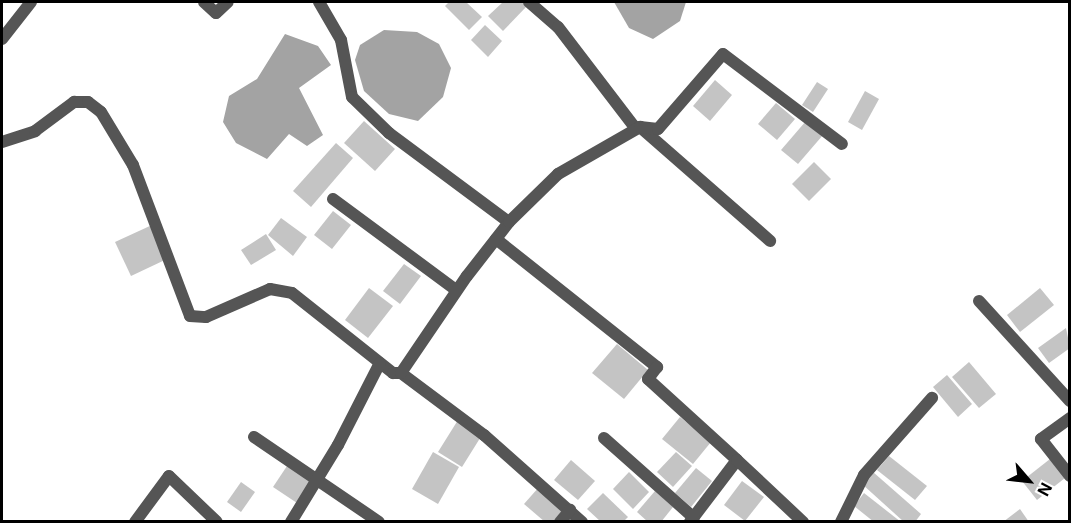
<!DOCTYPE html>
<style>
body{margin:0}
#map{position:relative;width:1071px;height:523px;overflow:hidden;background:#fff;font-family:Inter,sans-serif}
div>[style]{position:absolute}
.water>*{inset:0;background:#a3a3a3}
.building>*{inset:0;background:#c4c4c4}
.street>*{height:12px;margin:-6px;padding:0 6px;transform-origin:6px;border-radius:6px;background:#555}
span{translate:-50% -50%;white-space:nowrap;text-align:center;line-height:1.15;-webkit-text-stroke:4.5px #fff;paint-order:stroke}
.frame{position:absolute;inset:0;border:3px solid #000;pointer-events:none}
.north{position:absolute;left:999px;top:451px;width:60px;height:60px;-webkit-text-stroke:4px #fff;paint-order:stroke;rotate:118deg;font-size:16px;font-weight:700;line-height:24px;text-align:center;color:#000}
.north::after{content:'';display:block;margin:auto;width:21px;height:27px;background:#000;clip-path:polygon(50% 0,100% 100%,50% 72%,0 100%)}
</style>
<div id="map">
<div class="water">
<i style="clip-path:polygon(614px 2px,686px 2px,680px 21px,653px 39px,629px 28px)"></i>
<i style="clip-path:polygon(384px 30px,417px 32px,439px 44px,451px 68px,443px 97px,418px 121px,389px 114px,364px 91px,355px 60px,360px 45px)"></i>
<i style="clip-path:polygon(285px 34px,318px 46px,331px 65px,299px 88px,323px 135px,307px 146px,289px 134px,267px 159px,236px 143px,223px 122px,229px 96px,257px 79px)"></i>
</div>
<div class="building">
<i style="clip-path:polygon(449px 2px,466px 2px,482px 17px,469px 30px,445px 6px)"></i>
<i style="clip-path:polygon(503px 2px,523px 2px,527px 6px,503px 31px,488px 16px)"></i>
<i style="clip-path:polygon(485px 25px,502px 41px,488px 57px,471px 40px)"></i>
<i style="clip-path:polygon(715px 80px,732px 95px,710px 121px,693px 106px)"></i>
<i style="clip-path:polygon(817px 82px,828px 89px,813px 112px,802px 105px)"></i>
<i style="clip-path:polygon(865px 91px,879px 99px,862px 130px,848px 122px)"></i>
<i style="clip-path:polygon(776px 103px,795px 119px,777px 140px,758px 124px)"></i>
<i style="clip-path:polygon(364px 121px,395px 149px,375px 171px,344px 143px)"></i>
<i style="clip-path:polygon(806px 121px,823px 135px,798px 164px,781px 150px)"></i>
<i style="clip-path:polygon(336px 143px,353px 158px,311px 207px,293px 191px)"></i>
<i style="clip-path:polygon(814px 162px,831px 179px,809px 201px,792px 184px)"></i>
<i style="clip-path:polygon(333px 211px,351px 225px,332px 249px,314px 235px)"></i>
<i style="clip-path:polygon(281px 218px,307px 237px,293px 256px,268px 235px)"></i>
<i style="clip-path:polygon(152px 225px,167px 259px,131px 276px,115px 242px)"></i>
<i style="clip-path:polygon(266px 234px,276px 250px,251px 265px,241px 250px)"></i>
<i style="clip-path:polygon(404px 264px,421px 276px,400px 304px,383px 291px)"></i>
<i style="clip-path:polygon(369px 288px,393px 306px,368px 338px,345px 320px)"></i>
<i style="clip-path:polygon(1040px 288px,1054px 305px,1020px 332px,1007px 315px)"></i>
<i style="clip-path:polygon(1066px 328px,1070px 348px,1049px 363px,1038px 348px)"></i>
<i style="clip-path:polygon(617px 344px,648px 370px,624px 399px,592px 373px)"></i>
<i style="clip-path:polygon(969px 362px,996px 394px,979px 408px,952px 377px)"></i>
<i style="clip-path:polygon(947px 375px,972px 404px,958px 417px,933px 387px)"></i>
<i style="clip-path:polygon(680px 417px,711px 442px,693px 464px,662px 439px)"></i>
<i style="clip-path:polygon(458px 420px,482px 435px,462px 467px,438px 452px)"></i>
<i style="clip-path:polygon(433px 452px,459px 467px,438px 504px,412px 489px)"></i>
<i style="clip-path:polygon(676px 452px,692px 466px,673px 487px,657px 472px)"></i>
<i style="clip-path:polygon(889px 456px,927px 486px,915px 500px,877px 470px)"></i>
<i style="clip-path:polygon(1050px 459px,1065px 478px,1037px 500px,1022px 481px)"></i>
<i style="clip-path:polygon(571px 460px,595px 481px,578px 500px,554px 480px)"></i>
<i style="clip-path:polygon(289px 463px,314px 479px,297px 503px,273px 487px)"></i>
<i style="clip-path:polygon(696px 468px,712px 481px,691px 507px,675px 493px)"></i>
<i style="clip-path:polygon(629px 472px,649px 492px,633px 509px,613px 489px)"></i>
<i style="clip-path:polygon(873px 472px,921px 514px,915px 522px,904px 522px,862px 484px)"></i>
<i style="clip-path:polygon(742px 481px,764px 497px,745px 521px,724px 505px)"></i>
<i style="clip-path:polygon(241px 482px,255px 492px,241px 512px,227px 502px)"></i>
<i style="clip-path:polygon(539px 487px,564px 508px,553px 522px,545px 522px,524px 504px)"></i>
<i style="clip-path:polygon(655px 491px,673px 507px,661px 522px,648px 522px,637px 512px)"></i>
<i style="clip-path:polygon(603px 493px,628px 517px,623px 522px,601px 522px,587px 509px)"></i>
<i style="clip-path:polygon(864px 493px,901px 522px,874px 522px,854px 506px)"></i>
<i style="clip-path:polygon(1020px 509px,1029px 522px,1003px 522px)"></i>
</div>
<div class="street">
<i style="left:204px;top:2px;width:16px;rotate:43deg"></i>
<i style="left:216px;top:13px;width:16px;rotate:-43deg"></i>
<i style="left:319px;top:2px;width:44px;rotate:59.9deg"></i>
<i style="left:341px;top:40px;width:58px;rotate:79.1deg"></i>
<i style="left:352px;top:97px;width:52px;rotate:44.2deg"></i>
<i style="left:389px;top:133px;width:149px;rotate:36.6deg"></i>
<i style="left:529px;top:2px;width:38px;rotate:41deg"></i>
<i style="left:558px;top:27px;width:128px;rotate:52.6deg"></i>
<i style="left:2px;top:39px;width:47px;rotate:-51.9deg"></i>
<i style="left:640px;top:127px;width:173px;rotate:41.2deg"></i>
<i style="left:2px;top:142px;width:35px;rotate:-18deg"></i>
<i style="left:35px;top:131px;width:49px;rotate:-36.6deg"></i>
<i style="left:74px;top:102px;width:14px"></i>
<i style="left:88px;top:102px;width:16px;rotate:38deg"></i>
<i style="left:101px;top:112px;width:62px;rotate:58.9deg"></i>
<i style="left:133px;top:165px;width:161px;rotate:69.3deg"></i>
<i style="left:190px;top:316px;width:16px;rotate:4deg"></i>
<i style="left:206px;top:317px;width:70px;rotate:-23.6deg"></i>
<i style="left:270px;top:289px;width:22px;rotate:10deg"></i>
<i style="left:292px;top:293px;width:129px;rotate:38.4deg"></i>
<i style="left:393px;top:373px;width:8px"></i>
<i style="left:401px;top:373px;width:104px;rotate:36.8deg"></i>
<i style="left:484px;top:435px;width:131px;rotate:41.6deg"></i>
<i style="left:333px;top:199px;width:153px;rotate:36.5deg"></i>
<i style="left:496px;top:239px;width:206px;rotate:38.5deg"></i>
<i style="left:657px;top:367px;width:15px;rotate:127deg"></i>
<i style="left:648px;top:379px;width:120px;rotate:42.3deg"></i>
<i style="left:737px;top:460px;width:78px;rotate:127.2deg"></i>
<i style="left:979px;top:301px;width:135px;rotate:47.7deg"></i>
<i style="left:401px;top:373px;width:117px;rotate:-55.8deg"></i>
<i style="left:467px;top:276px;width:68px;rotate:-52.1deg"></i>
<i style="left:509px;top:222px;width:69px;rotate:-44.4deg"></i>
<i style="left:558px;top:174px;width:95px;rotate:-29.8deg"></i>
<i style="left:640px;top:127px;width:18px;rotate:6deg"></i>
<i style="left:658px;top:129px;width:99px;rotate:-49.1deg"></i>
<i style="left:723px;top:54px;width:149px;rotate:37.1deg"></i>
<i style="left:1070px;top:418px;width:36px;rotate:144deg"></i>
<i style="left:1041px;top:439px;width:47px;rotate:51.9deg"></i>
<i style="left:254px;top:437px;width:151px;rotate:34.2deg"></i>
<i style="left:604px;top:438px;width:120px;rotate:41.6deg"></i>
<i style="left:737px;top:460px;width:91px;rotate:43.2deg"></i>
<i style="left:135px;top:522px;width:57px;rotate:-53.5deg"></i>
<i style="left:169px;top:476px;width:66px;rotate:43.8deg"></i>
<i style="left:291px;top:522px;width:90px;rotate:-58.6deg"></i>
<i style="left:338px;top:445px;width:92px;rotate:-62.9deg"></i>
<i style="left:560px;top:522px;width:16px;rotate:-50deg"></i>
<i style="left:841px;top:522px;width:52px;rotate:-63.9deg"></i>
<i style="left:864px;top:475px;width:103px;rotate:-48.6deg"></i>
</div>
<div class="frame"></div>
<div class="north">N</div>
</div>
